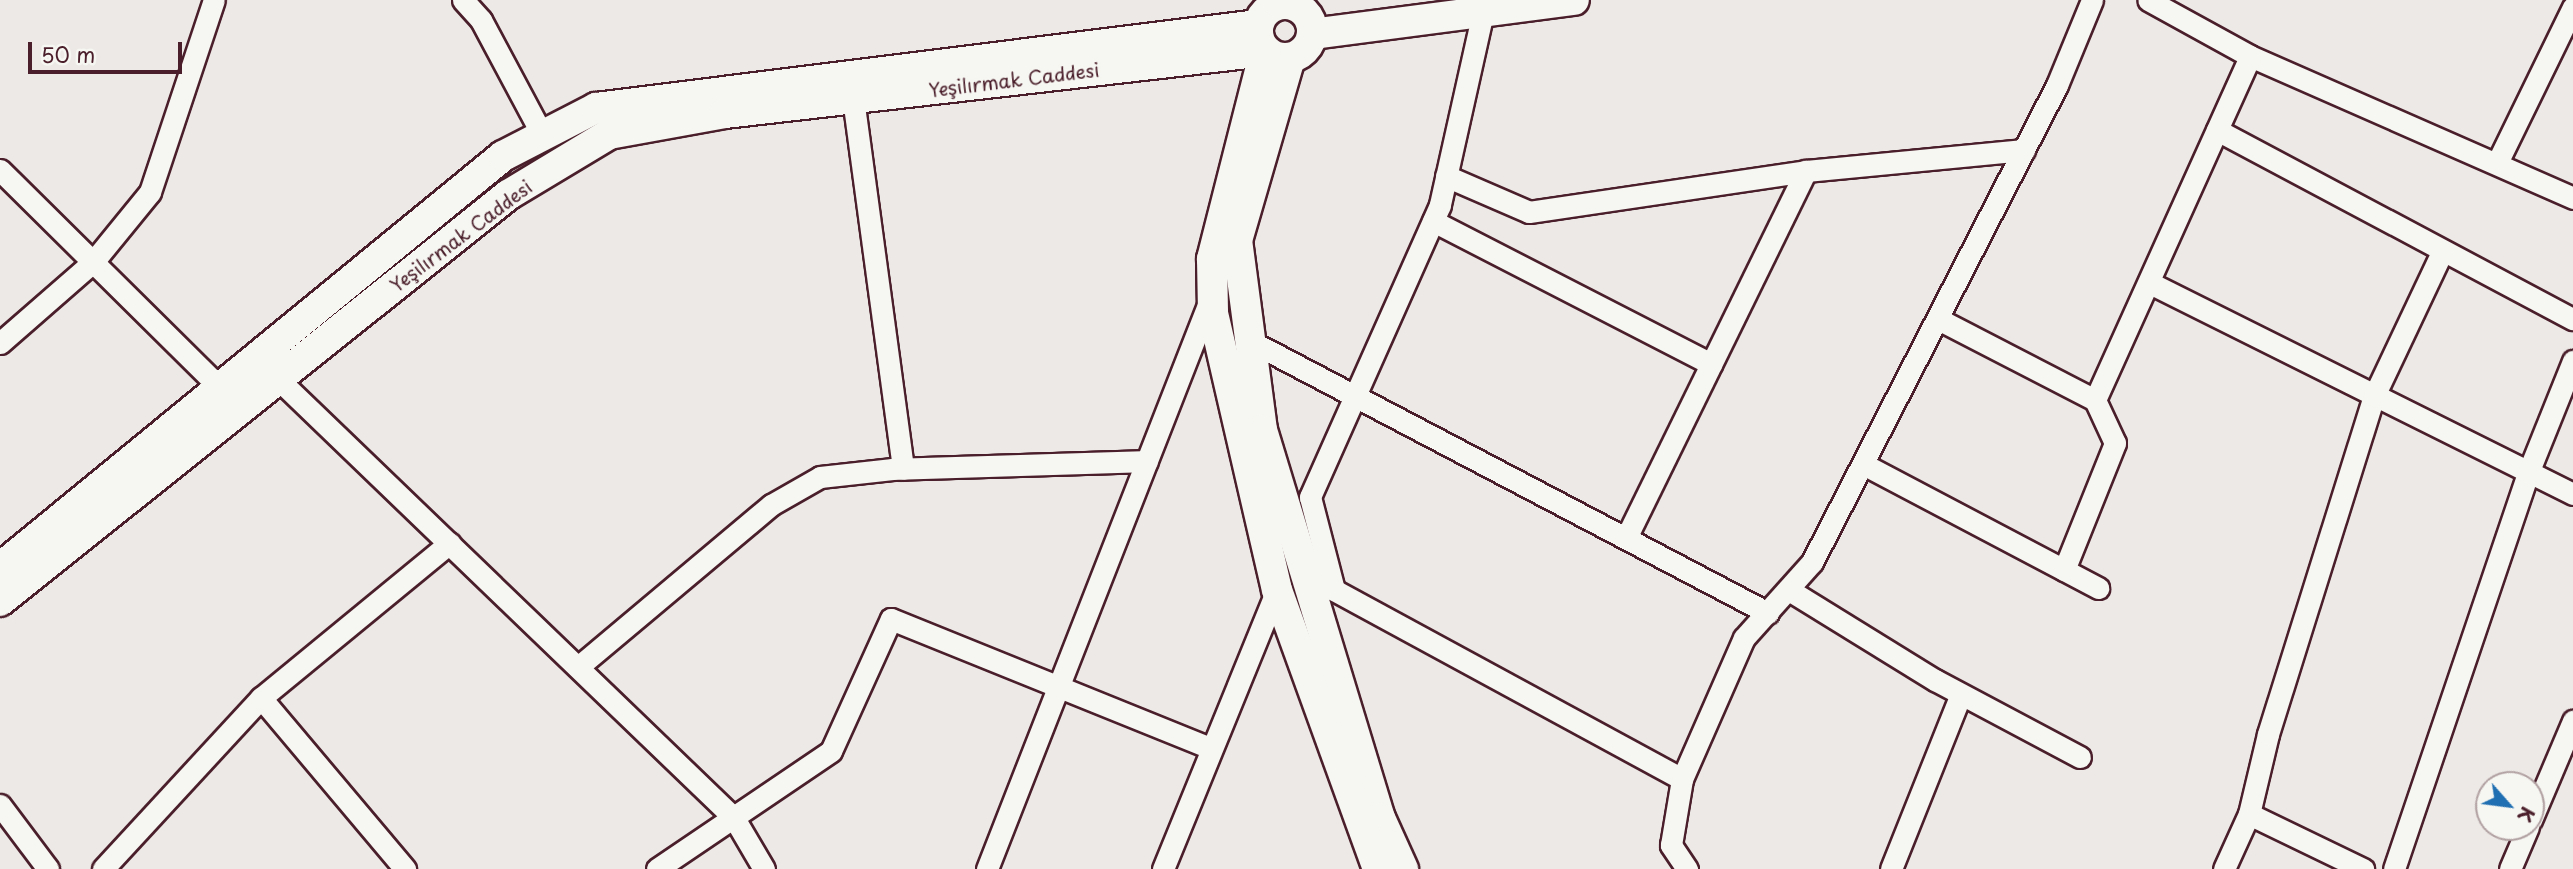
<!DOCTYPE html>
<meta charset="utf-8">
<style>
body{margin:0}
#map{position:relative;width:2573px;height:869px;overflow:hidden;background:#ece9e6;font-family:"Playpen Sans",sans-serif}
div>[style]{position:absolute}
.roads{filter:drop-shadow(2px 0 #4a1f2b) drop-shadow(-2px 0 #4a1f2b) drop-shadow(0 2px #4a1f2b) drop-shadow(0 -2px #4a1f2b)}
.minor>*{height:21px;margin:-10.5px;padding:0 10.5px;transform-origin:10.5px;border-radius:10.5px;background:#f6f6f2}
.secondary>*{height:30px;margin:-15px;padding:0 15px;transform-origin:15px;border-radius:15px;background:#f6f6f2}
.secondary>.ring{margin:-15px;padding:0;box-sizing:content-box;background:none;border:30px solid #f6f6f2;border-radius:50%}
span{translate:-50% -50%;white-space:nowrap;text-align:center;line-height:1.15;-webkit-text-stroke:5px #f6f6f2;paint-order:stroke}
.street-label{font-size:19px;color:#4a1f2b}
.north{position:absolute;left:2475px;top:771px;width:70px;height:70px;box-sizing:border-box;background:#f6f6f2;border:2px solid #b1a0a2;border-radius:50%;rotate:118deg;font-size:19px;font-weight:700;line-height:28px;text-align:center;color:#4a1f2b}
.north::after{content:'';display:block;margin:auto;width:24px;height:32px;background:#1f6fb2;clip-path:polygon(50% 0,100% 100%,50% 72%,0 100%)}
.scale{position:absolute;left:28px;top:42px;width:154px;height:32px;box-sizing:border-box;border:4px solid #4a1f2b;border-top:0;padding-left:9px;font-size:21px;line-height:24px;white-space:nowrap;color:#4a1f2b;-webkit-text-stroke:5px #f6f6f2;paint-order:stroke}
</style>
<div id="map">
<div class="roads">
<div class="minor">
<i style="left:463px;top:0;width:27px;rotate:48deg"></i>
<i style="left:481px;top:20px;width:132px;rotate:61.9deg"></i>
<i style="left:1483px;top:12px;width:198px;rotate:102.6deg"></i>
<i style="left:1440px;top:205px;width:320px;rotate:114deg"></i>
<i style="left:1310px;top:497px;width:96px;rotate:75.5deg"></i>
<i style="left:1334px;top:590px;width:396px;rotate:28.5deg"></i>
<i style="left:2250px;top:56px;width:353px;rotate:23.7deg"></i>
<i style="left:853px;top:98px;width:374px;rotate:82.3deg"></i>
<i style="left:2217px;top:130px;width:403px;rotate:28deg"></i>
<i style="left:2497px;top:163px;width:174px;rotate:-64deg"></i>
<i style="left:0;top:170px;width:310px;rotate:44.7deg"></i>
<i style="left:1446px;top:176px;width:90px;rotate:23.4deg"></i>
<i style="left:1529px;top:212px;width:280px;rotate:-8.4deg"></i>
<i style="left:1806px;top:171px;width:219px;rotate:-5.5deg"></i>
<i style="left:1433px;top:221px;width:313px;rotate:27.2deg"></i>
<i style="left:2150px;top:283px;width:473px;rotate:26.5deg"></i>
<i style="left:1938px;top:319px;width:177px;rotate:27.3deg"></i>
<i style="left:2095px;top:400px;width:377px;rotate:-65.7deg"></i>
<i style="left:2250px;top:56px;width:116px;rotate:-151.2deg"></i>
<i style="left:1250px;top:341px;width:585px;rotate:27.7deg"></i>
<i style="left:0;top:343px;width:123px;rotate:-41.1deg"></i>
<i style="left:93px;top:262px;width:90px;rotate:-50.8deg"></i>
<i style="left:150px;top:192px;width:202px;rotate:-71.6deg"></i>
<i style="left:278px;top:379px;width:633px;rotate:43.91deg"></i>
<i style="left:734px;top:818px;width:59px;rotate:59.5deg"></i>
<i style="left:1863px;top:464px;width:266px;rotate:27.8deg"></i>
<i style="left:1626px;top:538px;width:409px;rotate:-63.9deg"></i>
<i style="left:2064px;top:570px;width:137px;rotate:-68.1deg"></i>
<i style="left:2115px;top:443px;width:47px;rotate:-114.9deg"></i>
<i style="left:1789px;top:590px;width:172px;rotate:31.7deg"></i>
<i style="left:1935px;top:680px;width:164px;rotate:28deg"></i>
<i style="left:578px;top:667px;width:252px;rotate:-40deg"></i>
<i style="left:771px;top:505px;width:56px;rotate:-29.7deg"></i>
<i style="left:820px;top:477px;width:73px;rotate:-6.3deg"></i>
<i style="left:893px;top:469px;width:254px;rotate:-1.8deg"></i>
<i style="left:261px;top:698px;width:224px;rotate:49.9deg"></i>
<i style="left:0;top:805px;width:80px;rotate:53.1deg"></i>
<i style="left:2249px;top:814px;width:82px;rotate:-76.6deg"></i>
<i style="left:2268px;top:734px;width:354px;rotate:-72.6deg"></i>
<i style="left:2374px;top:396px;width:159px;rotate:-64.7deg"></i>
<i style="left:2531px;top:820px;width:108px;rotate:-67deg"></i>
<i style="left:103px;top:869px;width:233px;rotate:-47.3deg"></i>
<i style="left:261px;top:698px;width:244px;rotate:-39.4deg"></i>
<i style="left:657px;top:869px;width:210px;rotate:-34.1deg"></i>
<i style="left:831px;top:751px;width:145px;rotate:-65.6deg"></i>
<i style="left:891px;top:619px;width:344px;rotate:22deg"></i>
<i style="left:987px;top:869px;width:614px;rotate:-68.61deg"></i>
<i style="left:1163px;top:869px;width:301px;rotate:-67.8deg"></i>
<i style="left:1687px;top:869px;width:29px;rotate:-124deg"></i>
<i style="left:1671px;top:845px;width:67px;rotate:-80.5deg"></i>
<i style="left:1682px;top:779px;width:154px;rotate:-66.3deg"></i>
<i style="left:1744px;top:638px;width:102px;rotate:-48.2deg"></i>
<i style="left:1812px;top:562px;width:536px;rotate:-62.81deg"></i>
<i style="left:2057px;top:85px;width:92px;rotate:-67.6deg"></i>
<i style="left:1891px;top:869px;width:188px;rotate:-68.2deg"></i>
<i style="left:2224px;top:869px;width:60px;rotate:-65.6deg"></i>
<i style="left:2249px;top:814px;width:127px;rotate:25.8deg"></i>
<i style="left:2394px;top:869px;width:418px;rotate:-71.3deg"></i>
<i style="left:2528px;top:473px;width:121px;rotate:-68.1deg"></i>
<i style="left:2510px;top:869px;width:46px;rotate:-66.8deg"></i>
</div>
<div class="secondary">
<i class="ring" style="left:1258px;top:4px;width:24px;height:24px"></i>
<i style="left:1312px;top:34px;width:264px;rotate:-7.4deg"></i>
<i style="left:1290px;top:58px;width:190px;rotate:106.2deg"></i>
<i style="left:1237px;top:240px;width:192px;rotate:82.5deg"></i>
<i style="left:1262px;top:430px;width:406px;rotate:73.1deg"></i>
<i style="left:1380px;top:818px;width:56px;rotate:65.7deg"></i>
<i style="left:0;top:568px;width:650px;rotate:-39.32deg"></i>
<i style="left:503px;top:156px;width:105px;rotate:-27.3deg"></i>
<i style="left:596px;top:108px;width:667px;rotate:-7.15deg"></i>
<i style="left:0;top:601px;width:650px;rotate:-38.63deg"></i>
<i style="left:508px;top:195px;width:118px;rotate:-31.1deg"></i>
<i style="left:609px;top:134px;width:118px;rotate:-10.3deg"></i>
<i style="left:725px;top:113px;width:544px;rotate:-6.55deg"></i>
<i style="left:1265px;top:51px;width:215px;rotate:104.3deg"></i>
<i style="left:1212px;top:259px;width:54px;rotate:88.9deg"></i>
<i style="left:1213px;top:313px;width:284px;rotate:77deg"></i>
<i style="left:1277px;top:590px;width:297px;rotate:70.1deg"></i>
</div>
</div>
<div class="street-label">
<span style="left:1014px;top:80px;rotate:-7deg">Yeşilırmak Caddesi</span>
<span style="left:461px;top:236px;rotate:-37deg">Yeşilırmak Caddesi</span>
</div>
<div class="north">K</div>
<div class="scale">50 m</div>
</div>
